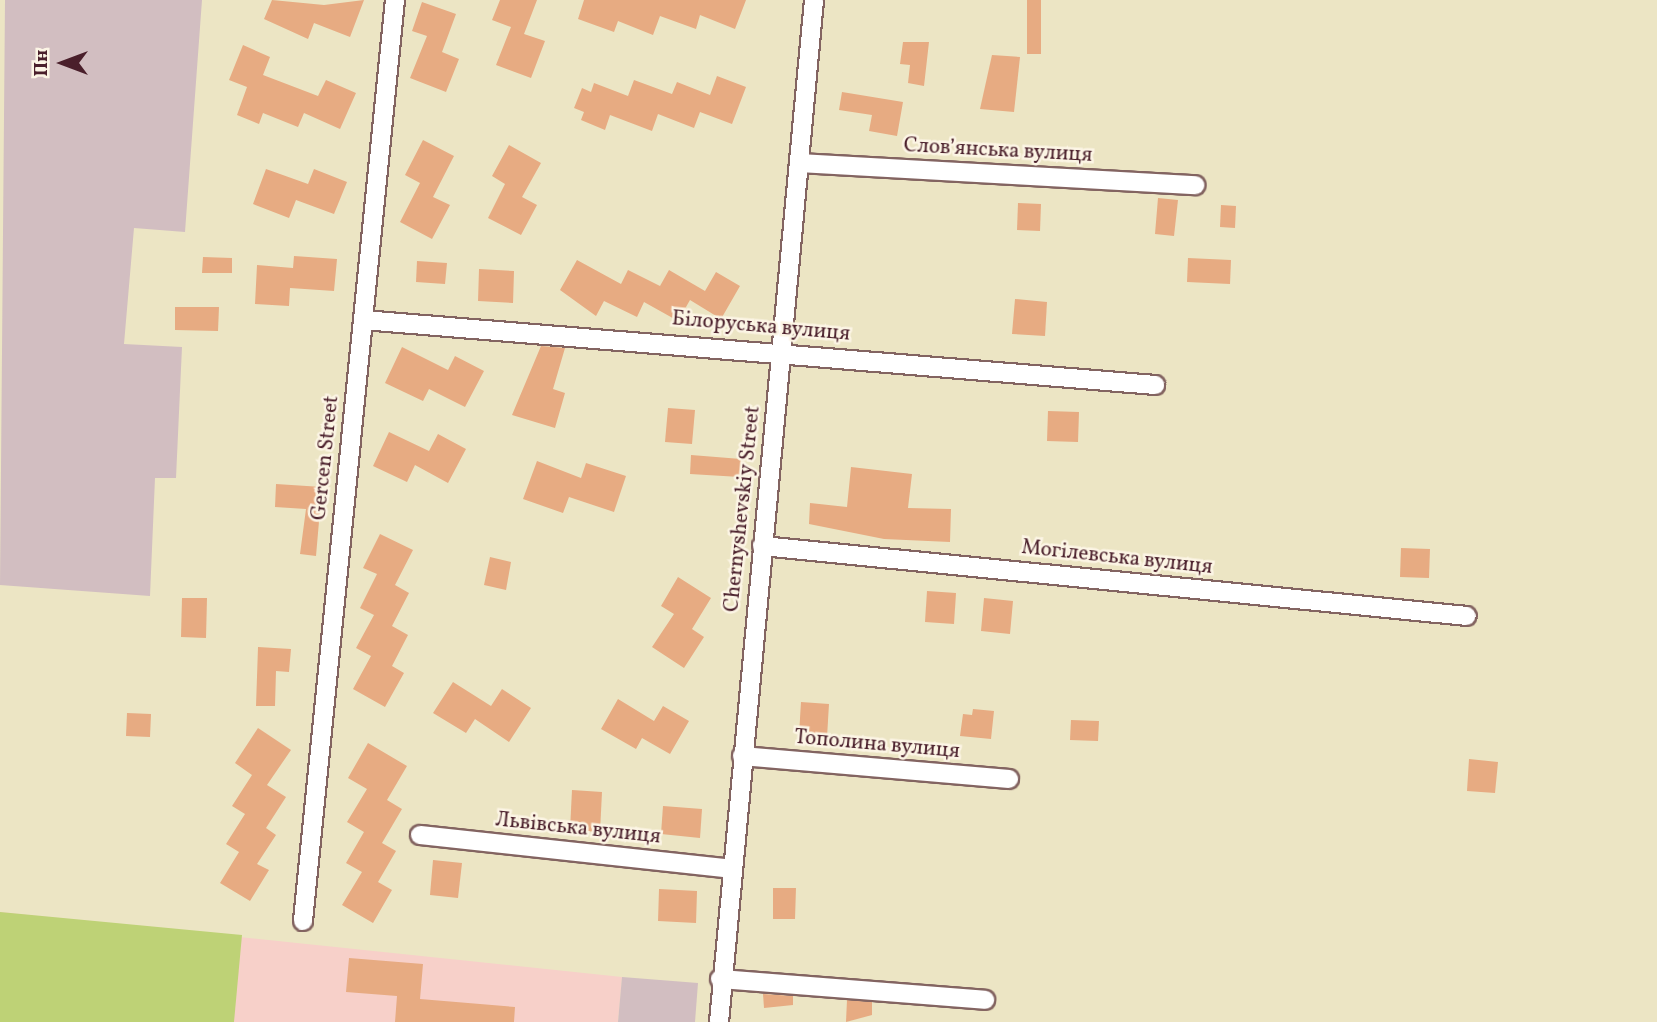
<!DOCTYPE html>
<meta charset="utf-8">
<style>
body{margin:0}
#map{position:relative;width:1657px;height:1022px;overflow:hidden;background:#ece5c4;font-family:Vollkorn,serif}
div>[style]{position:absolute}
.built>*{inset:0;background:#f7d0c9}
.industrial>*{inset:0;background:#d2bec1}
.green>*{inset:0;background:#bed276}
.building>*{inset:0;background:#e7ab82}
.roads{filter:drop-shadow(2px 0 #836461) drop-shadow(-2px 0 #836461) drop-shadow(0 2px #836461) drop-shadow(0 -2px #836461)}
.street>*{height:18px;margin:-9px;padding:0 9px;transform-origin:9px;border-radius:9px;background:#fff}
span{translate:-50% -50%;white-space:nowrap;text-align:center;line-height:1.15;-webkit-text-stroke:5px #fcf5e5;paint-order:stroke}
.street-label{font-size:21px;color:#4a1f2b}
.north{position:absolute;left:28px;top:28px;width:70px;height:70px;-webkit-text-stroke:5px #fcf5e5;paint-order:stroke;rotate:270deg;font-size:19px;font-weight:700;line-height:28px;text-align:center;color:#4a1f2b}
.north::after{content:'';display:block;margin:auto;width:24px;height:32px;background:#4a1f2b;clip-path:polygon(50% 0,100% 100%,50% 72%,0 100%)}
</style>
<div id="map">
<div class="built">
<i style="clip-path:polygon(0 912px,622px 977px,618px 1022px,0 1022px)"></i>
</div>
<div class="industrial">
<i style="clip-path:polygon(5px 0,202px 0,185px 232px,134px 228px,124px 344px,182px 347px,176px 478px,155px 478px,150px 596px,0 585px)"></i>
<i style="clip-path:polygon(622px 977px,698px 983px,695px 1022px,618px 1022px)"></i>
</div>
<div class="green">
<i style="clip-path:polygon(0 912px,242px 935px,234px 1022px,0 1022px)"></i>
</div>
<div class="building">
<i style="clip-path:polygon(272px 0,324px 5px,364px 0,350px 37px,314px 23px,308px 39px,264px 19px)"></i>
<i style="clip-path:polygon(500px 0,537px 0,524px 34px,545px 41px,531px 78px,496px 65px,511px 27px,492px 20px)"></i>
<i style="clip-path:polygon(584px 0,746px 0,735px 29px,700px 15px,696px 29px,660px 16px,653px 35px,618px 21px,614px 32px,578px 19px)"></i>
<i style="clip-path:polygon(1027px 0,1041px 0,1041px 54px,1027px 54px)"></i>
<i style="clip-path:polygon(422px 2px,456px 14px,442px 52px,459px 59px,446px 92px,410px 78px,427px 36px,412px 31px)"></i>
<i style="clip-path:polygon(903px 42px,929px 42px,924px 86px,908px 83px,910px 65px,900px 64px)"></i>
<i style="clip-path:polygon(243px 45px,270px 57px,263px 75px,318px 96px,326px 80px,356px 93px,340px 129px,304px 113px,298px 127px,263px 113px,259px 124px,237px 115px,247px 87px,229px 80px)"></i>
<i style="clip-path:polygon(992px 55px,1020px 57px,1014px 112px,980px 109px)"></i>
<i style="clip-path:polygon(717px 76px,746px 87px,732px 124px,700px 112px,694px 128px,658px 114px,652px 131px,610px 115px,605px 130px,581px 120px,584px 112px,574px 108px,582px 88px,591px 92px,594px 83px,628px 96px,634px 80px,672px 94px,677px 82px,710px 95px)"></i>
<i style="clip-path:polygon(842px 92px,903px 102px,897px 136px,869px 131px,872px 115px,839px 110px)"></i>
<i style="clip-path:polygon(423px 140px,454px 156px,433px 197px,450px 205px,432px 239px,400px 222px,420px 183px,405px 175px)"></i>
<i style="clip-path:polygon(509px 145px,541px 163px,522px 197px,537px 205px,521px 235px,488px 218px,505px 184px,492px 176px)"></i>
<i style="clip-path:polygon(266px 169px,308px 184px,314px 169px,347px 182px,334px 214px,296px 200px,289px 218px,253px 204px)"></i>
<i style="clip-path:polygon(1158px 198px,1178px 200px,1174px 236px,1155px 234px)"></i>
<i style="clip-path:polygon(1018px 203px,1041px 204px,1040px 231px,1017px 230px)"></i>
<i style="clip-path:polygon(1221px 205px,1236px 206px,1235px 228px,1220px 227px)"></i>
<i style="clip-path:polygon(294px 256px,337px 259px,334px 291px,290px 288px,289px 306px,255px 304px,257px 265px,293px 268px)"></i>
<i style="clip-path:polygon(203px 257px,232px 258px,232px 273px,202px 273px)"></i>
<i style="clip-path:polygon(1188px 258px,1231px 260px,1230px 284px,1187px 282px)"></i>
<i style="clip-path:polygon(577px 260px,621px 284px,628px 270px,660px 286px,669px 270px,705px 291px,716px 272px,740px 286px,721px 319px,690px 300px,678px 321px,644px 302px,637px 317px,604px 301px,596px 316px,560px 290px)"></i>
<i style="clip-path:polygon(417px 261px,447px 263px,445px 284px,416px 282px)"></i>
<i style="clip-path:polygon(479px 269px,514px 271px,513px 303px,478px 301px)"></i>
<i style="clip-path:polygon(1015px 299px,1047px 302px,1045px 336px,1012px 334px)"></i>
<i style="clip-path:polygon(175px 307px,219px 307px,218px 331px,175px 330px)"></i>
<i style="clip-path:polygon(541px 346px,565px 348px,553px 389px,565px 393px,555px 428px,512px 415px)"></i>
<i style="clip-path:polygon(402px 347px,448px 370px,455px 356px,484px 371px,465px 407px,429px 389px,423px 401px,385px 383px)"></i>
<i style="clip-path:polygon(668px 408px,695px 410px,692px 444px,665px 442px)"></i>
<i style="clip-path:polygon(1048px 411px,1079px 412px,1078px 442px,1047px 441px)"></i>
<i style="clip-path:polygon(389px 432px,429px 451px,438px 434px,466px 449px,448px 483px,415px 465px,407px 482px,373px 466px)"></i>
<i style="clip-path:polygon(691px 455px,741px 459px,740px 477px,690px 474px)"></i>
<i style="clip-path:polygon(537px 461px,581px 478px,586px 463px,626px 476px,614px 512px,569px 497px,563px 513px,523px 499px)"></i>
<i style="clip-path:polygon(851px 467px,912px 474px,908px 508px,951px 509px,950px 542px,884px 539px,809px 524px,810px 503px,847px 507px)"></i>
<i style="clip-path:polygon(276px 484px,322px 487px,316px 556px,300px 554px,306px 509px,275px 507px)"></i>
<i style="clip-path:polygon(380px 534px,413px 550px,395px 585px,409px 593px,392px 626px,408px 635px,392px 666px,404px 673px,385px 707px,353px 689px,371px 656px,356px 648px,374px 615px,360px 608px,377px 574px,363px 568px)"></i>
<i style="clip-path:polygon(1401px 548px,1430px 549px,1429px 578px,1400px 577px)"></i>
<i style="clip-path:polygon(490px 557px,511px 562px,506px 590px,484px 585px)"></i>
<i style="clip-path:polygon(678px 577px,711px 598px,692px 629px,704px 637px,684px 668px,652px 647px,674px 614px,661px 606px)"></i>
<i style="clip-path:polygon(927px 591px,956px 593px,954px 624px,925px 622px)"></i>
<i style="clip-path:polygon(182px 598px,207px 598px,206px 638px,181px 637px)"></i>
<i style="clip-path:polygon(984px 598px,1013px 601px,1010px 634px,981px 631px)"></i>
<i style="clip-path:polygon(258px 647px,291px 649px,289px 672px,276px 671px,275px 706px,256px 706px)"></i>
<i style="clip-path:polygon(453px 682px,491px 706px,502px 689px,531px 708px,509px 742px,475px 719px,466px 733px,433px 713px)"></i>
<i style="clip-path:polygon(618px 699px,654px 721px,663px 706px,689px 721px,670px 754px,642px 738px,636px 749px,601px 729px)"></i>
<i style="clip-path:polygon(801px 702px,829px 704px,827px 737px,799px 735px)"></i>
<i style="clip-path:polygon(973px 709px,994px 711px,991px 739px,960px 736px,963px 714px,972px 715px)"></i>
<i style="clip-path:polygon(127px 713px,151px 714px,150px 737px,126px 736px)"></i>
<i style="clip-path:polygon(1071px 720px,1099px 721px,1098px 741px,1070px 740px)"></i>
<i style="clip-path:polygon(258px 728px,291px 750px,267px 785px,286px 797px,266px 828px,276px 835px,257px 864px,269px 870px,250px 901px,220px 883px,239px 852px,226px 844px,245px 814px,232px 806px,252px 775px,235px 763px)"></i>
<i style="clip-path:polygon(368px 743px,407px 766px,387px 800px,402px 809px,382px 843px,396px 851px,378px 882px,392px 890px,373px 923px,342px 905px,362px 872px,346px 863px,364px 832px,347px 822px,367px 789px,348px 778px)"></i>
<i style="clip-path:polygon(1469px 759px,1498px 762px,1495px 793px,1467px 791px)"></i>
<i style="clip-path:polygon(572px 790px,602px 792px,600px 832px,570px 830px)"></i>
<i style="clip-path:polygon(663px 806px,702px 809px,700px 838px,661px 834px)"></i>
<i style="clip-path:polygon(433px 860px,462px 863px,458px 898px,430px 895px)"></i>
<i style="clip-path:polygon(773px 888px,796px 888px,795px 919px,773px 919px)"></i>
<i style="clip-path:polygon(659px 889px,697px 891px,696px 923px,658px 921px)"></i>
<i style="clip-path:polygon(349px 958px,423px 964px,420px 999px,515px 1007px,514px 1022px,395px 1022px,397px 996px,346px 992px)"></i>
<i style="clip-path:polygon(763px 994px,793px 996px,793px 1005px,764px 1008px)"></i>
<i style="clip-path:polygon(847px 1000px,872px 1002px,872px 1015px,846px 1022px)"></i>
</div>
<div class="roads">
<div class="street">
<i style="left:799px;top:163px;width:397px;rotate:3.2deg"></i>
<i style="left:363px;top:320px;width:795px;rotate:4.69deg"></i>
<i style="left:762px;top:546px;width:708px;rotate:5.67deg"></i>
<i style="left:742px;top:756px;width:268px;rotate:4.9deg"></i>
<i style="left:420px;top:835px;width:313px;rotate:6.2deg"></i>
<i style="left:303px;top:921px;width:926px;rotate:-84.3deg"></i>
<i style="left:720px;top:979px;width:266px;rotate:4.5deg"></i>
<i style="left:719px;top:1022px;width:1026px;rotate:-84.69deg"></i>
</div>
</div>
<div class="street-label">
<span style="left:998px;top:151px;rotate:3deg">Слов’янська вулиця</span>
<span style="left:761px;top:327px;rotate:5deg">Білоруська вулиця</span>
<span style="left:326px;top:458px;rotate:-84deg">Gercen Street</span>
<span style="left:743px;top:509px;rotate:-84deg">Chernyshevskiy Street</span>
<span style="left:1117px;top:558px;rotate:6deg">Могілевська вулиця</span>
<span style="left:877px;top:745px;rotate:5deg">Тополина вулиця</span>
<span style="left:578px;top:829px;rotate:6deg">Львівська вулиця</span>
</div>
<div class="north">Пн</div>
</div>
